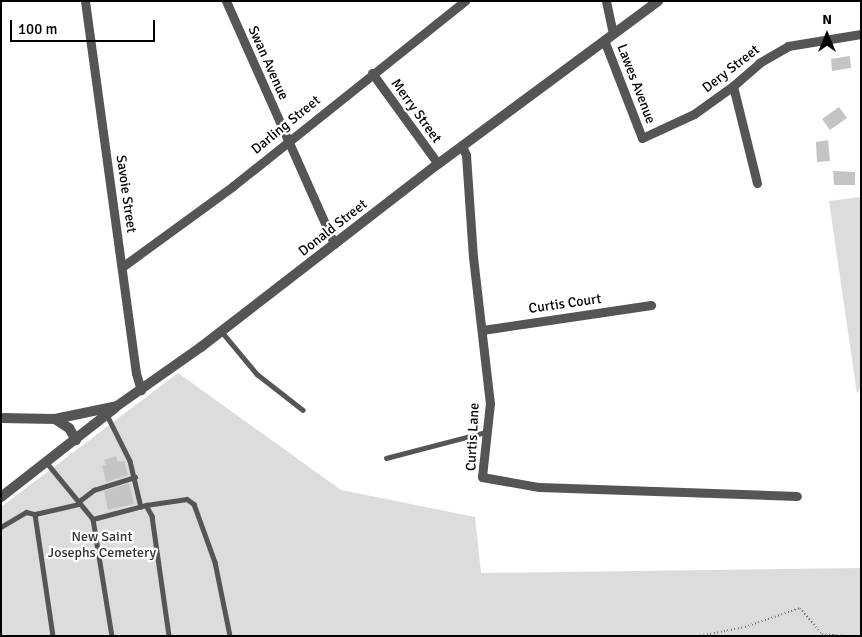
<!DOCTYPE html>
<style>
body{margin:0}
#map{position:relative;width:862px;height:637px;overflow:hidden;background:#fff;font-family:Signika,sans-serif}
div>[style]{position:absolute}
.green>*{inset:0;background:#dcdcdc}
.building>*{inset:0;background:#c4c4c4}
.path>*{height:2px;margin-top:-1px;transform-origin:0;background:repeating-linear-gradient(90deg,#777 0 1px,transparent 0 3.5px)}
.service>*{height:4.5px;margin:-2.25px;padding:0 2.25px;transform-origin:2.25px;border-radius:2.25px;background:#555}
.minor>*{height:9px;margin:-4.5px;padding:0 4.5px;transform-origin:4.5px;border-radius:4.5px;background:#555}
.tertiary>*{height:10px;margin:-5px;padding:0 5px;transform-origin:5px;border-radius:5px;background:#555}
span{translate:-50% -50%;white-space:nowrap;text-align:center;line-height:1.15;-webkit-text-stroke:4.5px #fff;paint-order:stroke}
.street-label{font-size:14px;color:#000}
.park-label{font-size:14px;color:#333}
.frame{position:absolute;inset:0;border:2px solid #000;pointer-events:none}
.north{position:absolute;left:802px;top:10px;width:50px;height:50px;-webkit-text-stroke:4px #fff;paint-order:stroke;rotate:0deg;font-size:14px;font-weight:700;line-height:20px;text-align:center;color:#000}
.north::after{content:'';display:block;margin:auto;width:18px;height:22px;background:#000;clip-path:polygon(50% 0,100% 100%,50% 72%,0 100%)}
.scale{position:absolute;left:10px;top:20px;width:145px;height:22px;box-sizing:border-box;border:2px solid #000;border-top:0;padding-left:6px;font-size:15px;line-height:18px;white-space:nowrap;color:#000;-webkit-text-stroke:4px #fff;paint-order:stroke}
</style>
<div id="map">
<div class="green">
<i style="clip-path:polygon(861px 197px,861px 387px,857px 394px,829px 201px)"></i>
<i style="clip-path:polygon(178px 373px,341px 490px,475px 517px,481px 573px,861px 568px,861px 636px,1px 636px,1px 507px)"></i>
</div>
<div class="building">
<i style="clip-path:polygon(850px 56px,851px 68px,832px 71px,831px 59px)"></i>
<i style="clip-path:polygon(839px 107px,847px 118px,830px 130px,822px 119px)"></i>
<i style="clip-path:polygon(828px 140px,830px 161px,817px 162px,816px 142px)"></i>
<i style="clip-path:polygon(833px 171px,855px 172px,855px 185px,834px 185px)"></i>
<i style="clip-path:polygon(116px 456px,118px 462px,124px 461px,128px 475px,106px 482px,102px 466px,106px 465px,104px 460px)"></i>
<i style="clip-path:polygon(129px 483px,134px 504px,108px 510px,104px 491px)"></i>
</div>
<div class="path">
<i style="left:700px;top:636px;width:46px;rotate:-11.3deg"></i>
<i style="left:745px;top:627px;width:58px;rotate:-19.1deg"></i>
<i style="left:800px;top:608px;width:34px;rotate:50deg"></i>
<i style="left:822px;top:634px;width:24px;rotate:5deg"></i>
</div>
<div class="service">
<i style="left:222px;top:332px;width:55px;rotate:50.2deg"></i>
<i style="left:257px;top:374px;width:58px;rotate:38deg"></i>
<i style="left:107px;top:415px;width:51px;rotate:63.4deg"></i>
<i style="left:130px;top:461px;width:47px;rotate:76.6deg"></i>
<i style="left:386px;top:458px;width:103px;rotate:-14.6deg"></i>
<i style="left:47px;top:463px;width:72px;rotate:50.6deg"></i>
<i style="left:93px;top:519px;width:119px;rotate:80.8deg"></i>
<i style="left:78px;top:502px;width:20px;rotate:-37deg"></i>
<i style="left:94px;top:490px;width:43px;rotate:-17.6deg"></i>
<i style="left:146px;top:505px;width:41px;rotate:-8.3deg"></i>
<i style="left:187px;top:499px;width:9px;rotate:36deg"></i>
<i style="left:194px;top:504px;width:62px;rotate:70.1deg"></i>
<i style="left:215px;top:562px;width:76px;rotate:78.5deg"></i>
<i style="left:35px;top:514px;width:45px;rotate:-12.8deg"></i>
<i style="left:93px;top:519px;width:55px;rotate:-14.8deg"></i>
<i style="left:146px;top:505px;width:13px;rotate:61deg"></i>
<i style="left:152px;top:516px;width:121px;rotate:81.9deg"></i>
<i style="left:1px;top:527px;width:29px;rotate:-31deg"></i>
<i style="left:26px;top:512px;width:9px;rotate:13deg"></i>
<i style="left:35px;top:514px;width:123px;rotate:81.6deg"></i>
</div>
<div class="minor">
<i style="left:85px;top:1px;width:375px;rotate:82.2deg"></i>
<i style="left:136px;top:373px;width:18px;rotate:74deg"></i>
<i style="left:226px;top:1px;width:266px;rotate:66deg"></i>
<i style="left:606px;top:1px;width:33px;rotate:78deg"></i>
<i style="left:604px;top:40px;width:105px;rotate:68.8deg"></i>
<i style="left:642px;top:138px;width:57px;rotate:-24.8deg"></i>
<i style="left:694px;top:114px;width:48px;rotate:-35.7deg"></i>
<i style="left:733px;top:86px;width:35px;rotate:-41deg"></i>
<i style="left:759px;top:63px;width:34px;rotate:-30deg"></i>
<i style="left:788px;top:46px;width:74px;rotate:-9.3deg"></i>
<i style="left:372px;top:73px;width:112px;rotate:54deg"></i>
<i style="left:733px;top:86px;width:100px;rotate:76.1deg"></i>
<i style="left:462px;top:146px;width:10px;rotate:66deg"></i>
<i style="left:466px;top:155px;width:102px;rotate:86.1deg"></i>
<i style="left:473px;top:257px;width:147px;rotate:83.4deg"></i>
<i style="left:490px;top:403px;width:74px;rotate:96.2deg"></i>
<i style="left:482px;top:477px;width:58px;rotate:10deg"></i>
<i style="left:539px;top:487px;width:258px;rotate:2deg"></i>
<i style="left:122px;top:267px;width:137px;rotate:-36.1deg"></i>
<i style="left:233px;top:186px;width:297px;rotate:-38.6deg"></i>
<i style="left:482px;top:330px;width:171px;rotate:-8.4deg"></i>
</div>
<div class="tertiary">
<i style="left:1px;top:418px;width:54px;rotate:1.1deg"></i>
<i style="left:55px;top:419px;width:63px;rotate:-11.8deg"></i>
<i style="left:117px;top:406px;width:103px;rotate:-35.1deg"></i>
<i style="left:201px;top:347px;width:299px;rotate:-37.7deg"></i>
<i style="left:438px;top:164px;width:274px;rotate:-36.5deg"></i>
<i style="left:55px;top:419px;width:17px;rotate:33deg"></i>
<i style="left:69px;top:428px;width:14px;rotate:60deg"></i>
<i style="left:1px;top:497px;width:145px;rotate:-38deg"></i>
</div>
<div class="street-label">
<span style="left:268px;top:63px;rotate:66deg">Swan Avenue</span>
<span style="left:731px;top:69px;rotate:-38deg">Dery Street</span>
<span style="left:636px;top:84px;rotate:69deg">Lawes Avenue</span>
<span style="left:416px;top:111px;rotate:54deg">Merry Street</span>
<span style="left:286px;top:125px;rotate:-39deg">Darling Street</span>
<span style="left:126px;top:194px;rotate:82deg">Savoie Street</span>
<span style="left:333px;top:228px;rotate:-38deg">Donald Street</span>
<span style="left:565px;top:304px;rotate:-8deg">Curtis Court</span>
<span style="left:473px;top:437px;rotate:-87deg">Curtis Lane</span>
</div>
<div class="park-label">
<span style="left:102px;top:545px">New Saint<br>Josephs Cemetery</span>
</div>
<div class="frame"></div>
<div class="north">N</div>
<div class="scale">100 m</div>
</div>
